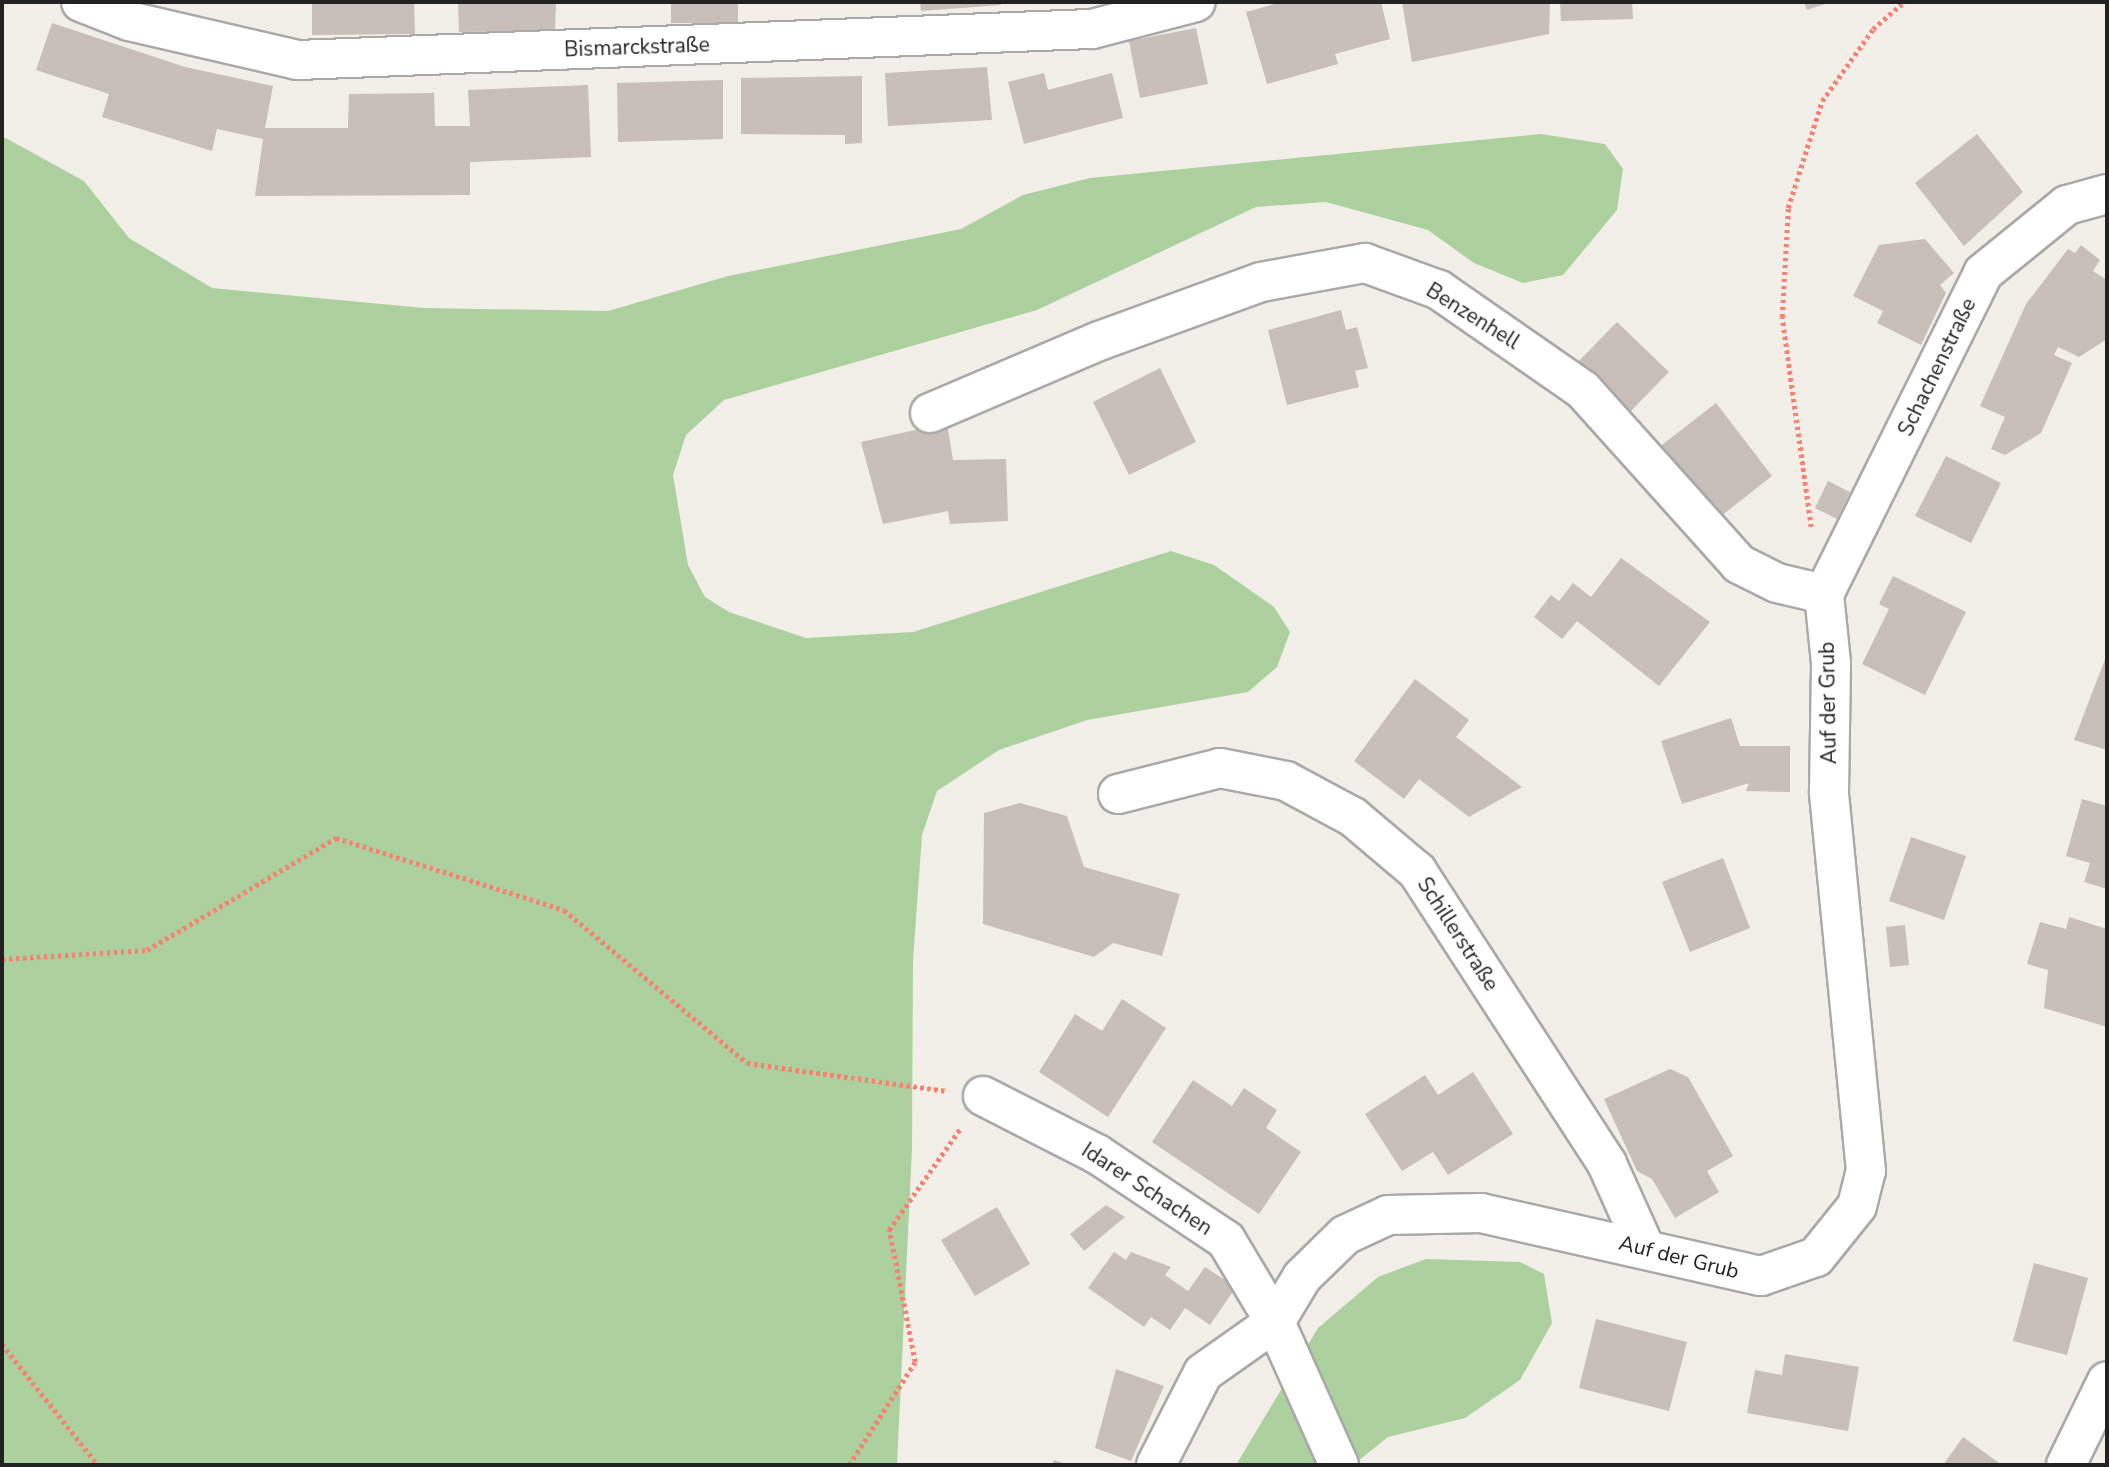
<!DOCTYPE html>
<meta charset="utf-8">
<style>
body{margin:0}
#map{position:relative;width:2109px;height:1467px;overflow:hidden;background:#f2efe9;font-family:"Nunito Sans",sans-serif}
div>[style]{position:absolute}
.forest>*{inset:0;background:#add19e}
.building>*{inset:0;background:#c7bfb8}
.path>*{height:4.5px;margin-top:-2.25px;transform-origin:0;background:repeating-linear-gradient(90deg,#fa8072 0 3.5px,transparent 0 7px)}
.roads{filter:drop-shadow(2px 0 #a9a9a9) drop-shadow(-2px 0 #a9a9a9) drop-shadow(0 2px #a9a9a9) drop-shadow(0 -2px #a9a9a9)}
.street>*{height:38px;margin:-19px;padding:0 19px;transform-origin:19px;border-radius:19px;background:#fff}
span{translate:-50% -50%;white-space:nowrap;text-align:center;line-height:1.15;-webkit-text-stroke:5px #fff;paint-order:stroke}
.street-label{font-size:21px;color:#222}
.frame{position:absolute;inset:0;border:4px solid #222;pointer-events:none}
</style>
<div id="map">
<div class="forest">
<i style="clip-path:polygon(1541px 134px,1605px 144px,1623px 169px,1617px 210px,1563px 275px,1523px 283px,1474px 263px,1428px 230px,1326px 202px,1256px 207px,1037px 310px,724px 400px,686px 435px,673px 475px,688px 565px,705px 597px,729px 612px,806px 638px,913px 632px,1171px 551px,1214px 565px,1274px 607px,1290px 632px,1277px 667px,1248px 692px,1087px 720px,999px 750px,937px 791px,922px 835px,913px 960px,912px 1149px,897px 1465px,2px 1465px,2px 136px,84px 181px,129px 238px,212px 288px,424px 308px,608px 311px,728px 276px,961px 229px,1023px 195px,1090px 178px)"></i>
<i style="clip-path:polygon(1426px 1259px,1520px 1262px,1544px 1274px,1552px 1323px,1520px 1380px,1465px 1418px,1388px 1437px,1353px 1465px,1236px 1465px,1318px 1328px,1378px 1277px)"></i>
</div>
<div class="building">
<i style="clip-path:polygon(312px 2px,414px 2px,415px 34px,312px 35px)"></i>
<i style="clip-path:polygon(458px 2px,556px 2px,555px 31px,459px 32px)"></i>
<i style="clip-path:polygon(671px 2px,738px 2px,738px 23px,671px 23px)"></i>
<i style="clip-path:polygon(920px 2px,1001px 2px,1001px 5px,921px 11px)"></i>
<i style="clip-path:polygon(1282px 2px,1381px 2px,1390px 39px,1335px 54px,1338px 64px,1267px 84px,1246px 12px)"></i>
<i style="clip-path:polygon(1402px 2px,1550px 2px,1549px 34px,1412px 62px)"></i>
<i style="clip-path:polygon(1560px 2px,1632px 2px,1633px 19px,1561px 21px)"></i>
<i style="clip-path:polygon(1804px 2px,1831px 2px,1807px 10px)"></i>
<i style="clip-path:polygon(52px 23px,185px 67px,273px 86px,265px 128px,348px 128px,349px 94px,434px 93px,435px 126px,470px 126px,468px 90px,588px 85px,591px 157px,470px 162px,470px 195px,255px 196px,263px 139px,217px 129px,212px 151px,102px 117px,109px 94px,36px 70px)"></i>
<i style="clip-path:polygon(1196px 28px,1208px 84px,1140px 98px,1129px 41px)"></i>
<i style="clip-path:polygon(987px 67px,992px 120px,888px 126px,885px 73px)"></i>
<i style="clip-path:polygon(1044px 73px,1048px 90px,1112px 73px,1123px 118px,1024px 144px,1008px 82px)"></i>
<i style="clip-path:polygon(862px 76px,862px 143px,845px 144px,845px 135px,741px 134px,741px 78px)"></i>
<i style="clip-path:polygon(723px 80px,723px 139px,618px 142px,617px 83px)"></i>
<i style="clip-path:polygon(1977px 134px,2023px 192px,1964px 246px,1915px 183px)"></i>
<i style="clip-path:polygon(1925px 239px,1954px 273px,1940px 285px,1946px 293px,1921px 345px,1877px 323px,1883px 311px,1853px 296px,1879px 245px)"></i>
<i style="clip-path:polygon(2081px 245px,2100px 260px,2093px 271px,2107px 280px,2107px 339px,2079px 357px,2058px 347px,2054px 355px,2072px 363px,2041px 433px,2005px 455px,1991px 449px,2005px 417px,1980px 406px,2026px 304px,2068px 249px,2075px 253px)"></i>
<i style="clip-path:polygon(1341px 310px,1346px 330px,1357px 327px,1368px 368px,1355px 371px,1359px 387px,1287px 405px,1268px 330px)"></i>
<i style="clip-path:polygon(1617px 322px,1669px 372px,1628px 414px,1576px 364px)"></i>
<i style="clip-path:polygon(1160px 368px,1196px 442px,1129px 475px,1093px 402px)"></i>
<i style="clip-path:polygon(1716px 403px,1772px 476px,1711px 524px,1654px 451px)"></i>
<i style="clip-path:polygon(947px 423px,953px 460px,1006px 459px,1008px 521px,950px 524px,948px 511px,883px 524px,861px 442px)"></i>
<i style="clip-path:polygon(1946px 456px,2001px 483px,1971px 543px,1915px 516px)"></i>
<i style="clip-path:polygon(1828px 481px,1850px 492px,1837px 519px,1815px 508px)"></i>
<i style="clip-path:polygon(1621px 558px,1710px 622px,1659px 686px,1577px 621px,1562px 639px,1534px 617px,1551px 595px,1559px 601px,1573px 583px,1591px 597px)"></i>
<i style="clip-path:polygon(1893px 576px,1966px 612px,1925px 695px,1862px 664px,1889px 609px,1879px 604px)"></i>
<i style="clip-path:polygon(2107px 654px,2107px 750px,2074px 740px)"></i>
<i style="clip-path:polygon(1415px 679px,1469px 720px,1456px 737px,1522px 787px,1469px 817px,1419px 779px,1404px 799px,1354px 761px)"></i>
<i style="clip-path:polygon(1731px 718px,1740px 746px,1790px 746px,1790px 792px,1746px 791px,1749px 783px,1682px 804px,1661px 741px)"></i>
<i style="clip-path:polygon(2082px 799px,2107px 806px,2107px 889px,2084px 882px,2090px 863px,2066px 856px)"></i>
<i style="clip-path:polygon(1020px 803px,1067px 816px,1084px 867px,1180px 894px,1162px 956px,1113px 943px,1094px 957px,983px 924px,984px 813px)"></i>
<i style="clip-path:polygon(1911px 837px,1966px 856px,1944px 920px,1889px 901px)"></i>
<i style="clip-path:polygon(1723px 858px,1750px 928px,1690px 952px,1662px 882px)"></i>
<i style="clip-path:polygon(2069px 917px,2107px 929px,2107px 1027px,2044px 1008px,2048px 970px,2027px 964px,2040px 922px,2066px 929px)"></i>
<i style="clip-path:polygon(1905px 925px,1909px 965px,1890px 967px,1886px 927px)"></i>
<i style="clip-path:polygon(1122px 999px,1166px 1028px,1108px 1117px,1039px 1072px,1075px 1014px,1102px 1031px)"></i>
<i style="clip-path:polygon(1670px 1069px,1688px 1077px,1733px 1156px,1707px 1171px,1719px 1192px,1675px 1218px,1652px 1179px,1637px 1171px,1604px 1099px)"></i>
<i style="clip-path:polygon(1473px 1072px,1513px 1134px,1448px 1175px,1433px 1152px,1402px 1171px,1365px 1114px,1425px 1075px,1438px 1095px)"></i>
<i style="clip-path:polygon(1193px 1080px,1232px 1106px,1244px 1088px,1277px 1110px,1266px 1128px,1301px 1152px,1259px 1214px,1152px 1142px)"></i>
<i style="clip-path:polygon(1106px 1205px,1125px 1217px,1084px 1251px,1070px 1234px)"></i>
<i style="clip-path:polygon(997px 1207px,1030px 1264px,975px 1296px,941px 1240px)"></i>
<i style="clip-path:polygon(1114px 1252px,1126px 1260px,1131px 1252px,1171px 1267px,1165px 1275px,1188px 1291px,1205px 1267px,1236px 1287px,1210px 1325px,1185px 1308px,1170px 1330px,1151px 1317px,1144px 1327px,1088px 1288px)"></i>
<i style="clip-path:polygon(2034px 1263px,2088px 1278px,2067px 1355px,2013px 1341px)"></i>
<i style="clip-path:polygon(1596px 1319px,1687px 1342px,1669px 1411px,1579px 1388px)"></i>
<i style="clip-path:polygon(1785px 1354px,1859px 1367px,1848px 1431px,1747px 1413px,1755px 1370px,1782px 1375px)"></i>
<i style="clip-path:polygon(1116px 1369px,1164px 1386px,1131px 1461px,1095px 1448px)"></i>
<i style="clip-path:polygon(1963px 1437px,2002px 1465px,1943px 1465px)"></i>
<i style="clip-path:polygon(1054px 1460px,1069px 1465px,1052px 1465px)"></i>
</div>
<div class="path">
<i style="left:1811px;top:527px;width:212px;rotate:-97.9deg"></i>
<i style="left:1782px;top:317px;width:109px;rotate:-86.8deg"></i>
<i style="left:1788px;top:208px;width:112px;rotate:-72.4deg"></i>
<i style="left:1822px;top:101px;width:88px;rotate:-54.7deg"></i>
<i style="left:1873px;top:29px;width:41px;rotate:-41.1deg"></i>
<i style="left:2px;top:959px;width:145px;rotate:-3.6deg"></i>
<i style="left:147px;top:950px;width:220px;rotate:-30.7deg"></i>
<i style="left:336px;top:838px;width:239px;rotate:17.5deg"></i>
<i style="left:564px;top:910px;width:239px;rotate:39.9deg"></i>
<i style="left:747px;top:1063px;width:200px;rotate:8deg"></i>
<i style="left:2px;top:1344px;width:154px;rotate:51.6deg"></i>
<i style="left:849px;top:1465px;width:122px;rotate:-57.3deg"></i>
<i style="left:915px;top:1362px;width:135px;rotate:-101.1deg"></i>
<i style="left:889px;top:1230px;width:123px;rotate:-54.9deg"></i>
</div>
<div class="roads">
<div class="street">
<i style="left:81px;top:2px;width:52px;rotate:21.6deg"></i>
<i style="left:129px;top:21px;width:173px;rotate:13deg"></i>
<i style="left:298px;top:60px;width:795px;rotate:-2.24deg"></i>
<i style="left:1092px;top:29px;width:107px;rotate:-14.6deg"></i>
<i style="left:930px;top:413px;width:184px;rotate:-23.1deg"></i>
<i style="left:1099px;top:341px;width:172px;rotate:-20deg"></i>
<i style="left:1261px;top:282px;width:106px;rotate:-10.4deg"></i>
<i style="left:1365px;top:263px;width:79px;rotate:20deg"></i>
<i style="left:1439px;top:290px;width:175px;rotate:34.8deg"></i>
<i style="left:1583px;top:390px;width:234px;rotate:48.1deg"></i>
<i style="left:1739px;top:564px;width:42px;rotate:26.6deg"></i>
<i style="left:1777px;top:583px;width:48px;rotate:13.2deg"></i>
<i style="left:1824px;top:594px;width:358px;rotate:-63.6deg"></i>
<i style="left:1983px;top:273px;width:108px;rotate:-39deg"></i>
<i style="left:2067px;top:205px;width:41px;rotate:-15.4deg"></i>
<i style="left:1118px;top:794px;width:105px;rotate:-14.3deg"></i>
<i style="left:1220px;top:768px;width:67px;rotate:11.1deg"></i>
<i style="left:1286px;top:781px;width:76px;rotate:28.2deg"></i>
<i style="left:1353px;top:817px;width:84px;rotate:40.2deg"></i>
<i style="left:1417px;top:871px;width:349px;rotate:57deg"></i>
<i style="left:1607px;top:1164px;width:92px;rotate:65.7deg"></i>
<i style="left:983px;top:1096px;width:128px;rotate:27deg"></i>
<i style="left:1097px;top:1154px;width:155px;rotate:33.7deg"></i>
<i style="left:1226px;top:1240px;width:96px;rotate:59.1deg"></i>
<i style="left:1275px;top:1322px;width:88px;rotate:144.7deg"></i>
<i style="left:1203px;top:1373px;width:103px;rotate:117.1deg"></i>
<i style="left:1339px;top:1465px;width:157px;rotate:-114.1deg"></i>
<i style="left:1275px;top:1322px;width:52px;rotate:-59deg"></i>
<i style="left:1302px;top:1277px;width:60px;rotate:-44.3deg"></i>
<i style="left:1345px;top:1235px;width:47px;rotate:-24.9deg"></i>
<i style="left:1388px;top:1215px;width:93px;rotate:-1.2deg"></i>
<i style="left:1481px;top:1213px;width:287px;rotate:12.7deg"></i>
<i style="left:1761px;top:1276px;width:58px;rotate:-19.1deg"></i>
<i style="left:1816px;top:1257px;width:65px;rotate:-51.2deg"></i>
<i style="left:1857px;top:1206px;width:36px;rotate:-76deg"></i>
<i style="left:1866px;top:1171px;width:381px;rotate:-95.6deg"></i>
<i style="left:1829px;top:792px;width:129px;rotate:-89.1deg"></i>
<i style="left:1831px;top:663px;width:69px;rotate:-95.8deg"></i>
<i style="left:2066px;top:1465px;width:93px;rotate:-64deg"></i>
</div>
</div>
<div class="street-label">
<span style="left:637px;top:47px;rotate:-2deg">Bismarckstraße</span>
<span style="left:1473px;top:316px;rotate:32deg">Benzenhell</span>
<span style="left:1937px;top:367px;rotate:-64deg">Schachenstraße</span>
<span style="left:1828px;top:703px;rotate:-91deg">Auf der Grub</span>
<span style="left:1458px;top:934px;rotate:57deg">Schillerstraße</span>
<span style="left:1147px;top:1189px;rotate:33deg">Idarer Schachen</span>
<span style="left:1679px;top:1257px;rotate:14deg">Auf der Grub</span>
</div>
<div class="frame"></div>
</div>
